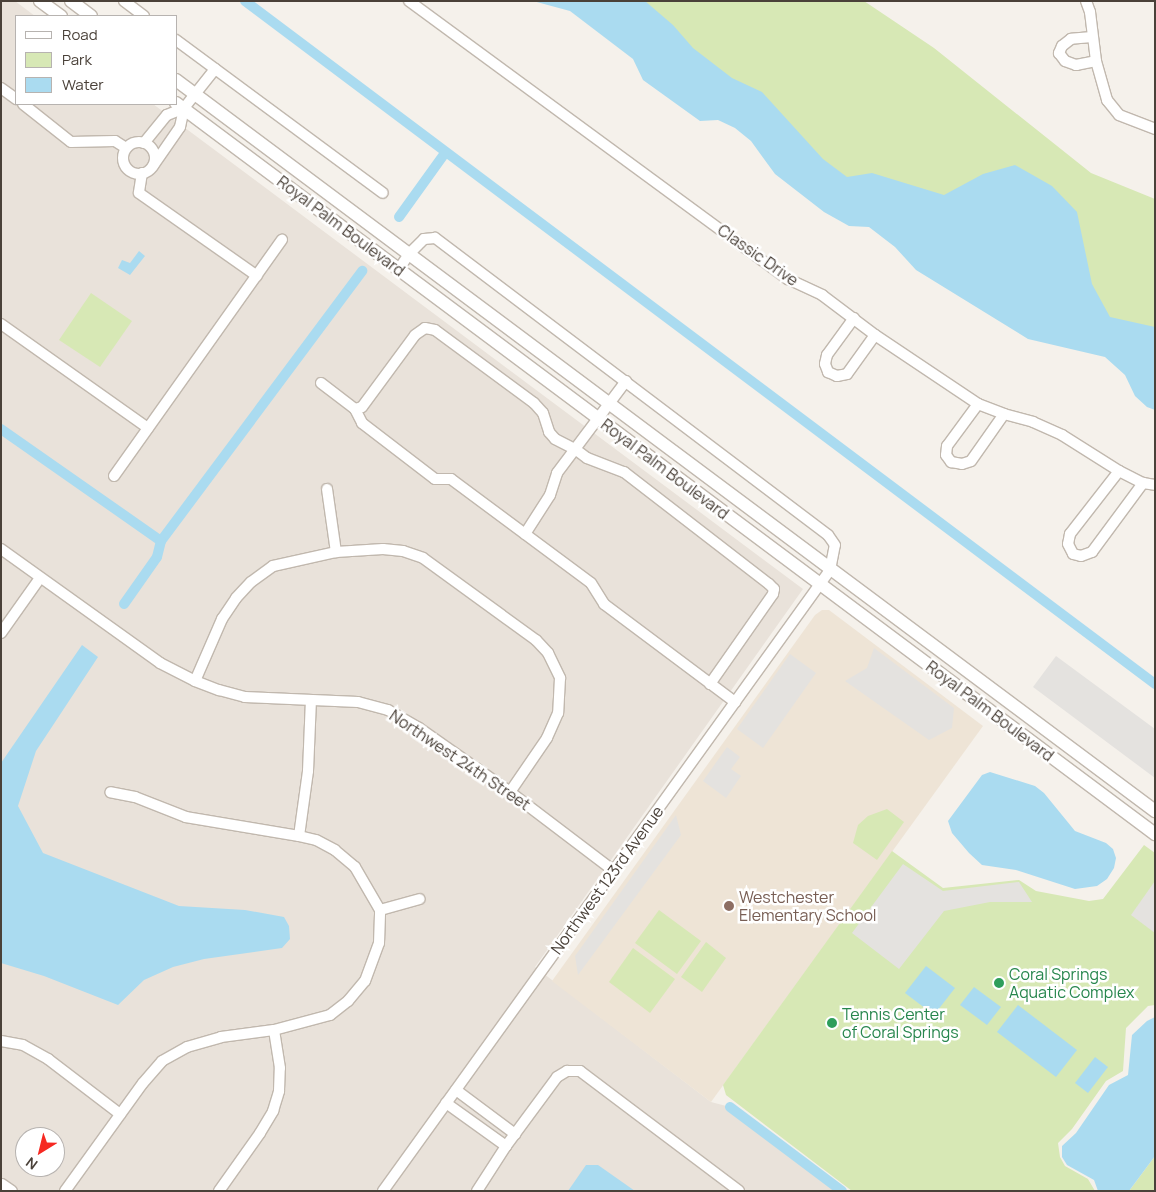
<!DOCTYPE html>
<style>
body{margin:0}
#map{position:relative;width:1156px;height:1192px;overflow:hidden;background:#f5f1eb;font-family:Manrope,sans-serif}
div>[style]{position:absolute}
.residential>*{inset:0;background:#e9e2da}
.education>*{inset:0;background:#eee4d6}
.green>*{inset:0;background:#d7e8b5}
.parking>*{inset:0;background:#e4e2df}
.water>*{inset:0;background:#aadbf0}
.canal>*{height:10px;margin:-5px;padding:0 5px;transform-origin:5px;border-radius:5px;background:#aadbf0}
.roads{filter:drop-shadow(1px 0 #c1b8ae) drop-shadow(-1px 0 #c1b8ae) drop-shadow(0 1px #c1b8ae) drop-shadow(0 -1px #c1b8ae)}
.minor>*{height:10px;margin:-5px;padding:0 5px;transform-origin:5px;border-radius:5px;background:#fff}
.minor>.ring{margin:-5px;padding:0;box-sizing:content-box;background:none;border:10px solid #fff;border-radius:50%}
.tertiary>*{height:12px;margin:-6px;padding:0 6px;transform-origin:6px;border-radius:6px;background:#fff}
.dots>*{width:14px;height:14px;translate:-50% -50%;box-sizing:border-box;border:2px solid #fff;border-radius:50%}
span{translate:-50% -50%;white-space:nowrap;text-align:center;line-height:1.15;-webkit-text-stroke:5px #fff;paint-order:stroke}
.street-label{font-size:16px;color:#4a4139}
.education-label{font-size:16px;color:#785e54}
.left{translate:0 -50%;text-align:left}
.leisure-label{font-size:16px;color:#27864d}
.frame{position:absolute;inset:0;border:2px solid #4a4139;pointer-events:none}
.legend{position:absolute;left:15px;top:15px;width:162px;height:90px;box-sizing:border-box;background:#fff;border:1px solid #b7b3b0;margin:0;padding:6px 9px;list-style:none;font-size:15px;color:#4a4139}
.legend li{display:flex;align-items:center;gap:10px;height:25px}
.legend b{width:25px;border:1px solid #b7b3b0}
.north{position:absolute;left:15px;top:1127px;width:50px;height:50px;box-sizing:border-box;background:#fff;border:1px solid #b7b3b0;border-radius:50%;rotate:216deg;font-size:14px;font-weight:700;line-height:20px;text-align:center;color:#4a4139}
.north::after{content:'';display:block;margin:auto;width:18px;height:22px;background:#f62922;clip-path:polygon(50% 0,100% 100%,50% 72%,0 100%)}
</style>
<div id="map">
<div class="residential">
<i style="clip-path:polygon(evenodd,1px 1px,15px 1px,35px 16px,16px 16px,16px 104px,153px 104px,803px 589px,535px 967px,711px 1102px,730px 1107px,842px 1191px,1px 1191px,1px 1px,25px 1137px,55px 1137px,55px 1167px,25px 1167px,25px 1137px)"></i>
</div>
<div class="education">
<i style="clip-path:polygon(822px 610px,829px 610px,983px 726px,711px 1102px,552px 981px,815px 615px)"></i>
</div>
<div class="green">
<i style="clip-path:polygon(589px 1px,864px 1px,934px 48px,1091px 173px,1155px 199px,1155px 363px,995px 299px)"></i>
<i style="clip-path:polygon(91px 293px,132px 321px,100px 367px,59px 340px)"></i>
<i style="clip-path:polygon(887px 809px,904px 822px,877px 860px,853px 843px,858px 825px,868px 816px)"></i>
<i style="clip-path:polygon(1144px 845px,1155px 853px,1155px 1005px,1148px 1006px,1126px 1028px,1123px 1071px,1106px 1081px,1072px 1129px,1058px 1143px,1060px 1157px,1065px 1166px,1088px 1179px,1095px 1191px,852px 1191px,726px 1095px,723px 1085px,892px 851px,943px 888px,1019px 880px,1036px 891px,1089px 901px,1103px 899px)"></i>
<i style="clip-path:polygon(659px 910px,701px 941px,677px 974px,635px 943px)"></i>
<i style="clip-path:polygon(706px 942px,726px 958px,702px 992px,681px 977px)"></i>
<i style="clip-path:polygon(633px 948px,675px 979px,650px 1013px,609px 982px)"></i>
<i style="clip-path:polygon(1155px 1156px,1155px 1191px,1129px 1191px)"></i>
</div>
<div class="parking">
<i style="clip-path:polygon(874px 648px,954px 708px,952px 728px,929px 740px,845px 681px,867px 668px)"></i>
<i style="clip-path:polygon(790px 654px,816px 673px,763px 748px,737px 729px)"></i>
<i style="clip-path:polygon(1056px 656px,1155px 729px,1155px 778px,1033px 687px)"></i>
<i style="clip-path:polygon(727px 747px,740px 757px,731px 769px,741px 776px,726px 798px,703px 781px)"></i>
<i style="clip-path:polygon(676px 815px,681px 835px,578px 975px,575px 956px)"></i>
<i style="clip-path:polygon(903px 864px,943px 891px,1019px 882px,1032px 902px,990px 902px,944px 911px,899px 969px,852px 933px)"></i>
<i style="clip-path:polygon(1155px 881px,1155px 933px,1131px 915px)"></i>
</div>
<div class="water">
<i style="clip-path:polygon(533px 1px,645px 1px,673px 25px,693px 48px,732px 78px,762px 92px,823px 159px,847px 177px,872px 173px,944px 195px,983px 174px,1015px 165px,1052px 186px,1077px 212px,1092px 284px,1110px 317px,1155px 327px,1155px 410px,1147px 407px,1135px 396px,1125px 375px,1105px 357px,1028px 339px,916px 270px,895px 247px,869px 227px,849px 226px,824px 212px,775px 174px,751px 141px,735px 128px,718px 120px,700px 121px,643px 80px,633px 59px,570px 11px)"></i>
<i style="clip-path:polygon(139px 251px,145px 256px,130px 275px,118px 268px,122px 260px,130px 263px)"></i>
<i style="clip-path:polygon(82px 645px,98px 657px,36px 751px,18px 806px,43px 853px,179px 906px,245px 910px,284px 917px,289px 926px,290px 939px,282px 948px,204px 959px,173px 967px,144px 980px,118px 1005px,44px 976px,1px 963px,1px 763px)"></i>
<i style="clip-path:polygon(990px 772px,1035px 786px,1044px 793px,1075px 831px,1106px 843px,1113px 849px,1116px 858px,1114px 868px,1107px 879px,1097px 886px,1075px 889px,1016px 870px,982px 865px,969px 853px,952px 833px,948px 821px,982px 775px)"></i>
<i style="clip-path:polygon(926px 966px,955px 988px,934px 1015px,905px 993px)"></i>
<i style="clip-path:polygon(974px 987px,1001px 1007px,987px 1025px,960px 1005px)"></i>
<i style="clip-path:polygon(1018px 1005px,1077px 1050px,1056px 1077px,997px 1032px)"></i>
<i style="clip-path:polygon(1155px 1017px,1155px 1156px,1129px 1191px,1098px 1191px,1094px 1180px,1067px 1165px,1062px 1157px,1062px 1146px,1076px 1133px,1109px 1085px,1128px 1075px,1132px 1035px,1147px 1021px)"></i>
<i style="clip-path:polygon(1095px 1057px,1108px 1067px,1088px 1093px,1075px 1083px)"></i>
<i style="clip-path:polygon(586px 1165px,598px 1165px,635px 1191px,568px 1191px)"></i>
</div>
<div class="canal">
<i style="left:245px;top:1px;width:1138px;rotate:36.89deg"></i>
<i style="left:399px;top:217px;width:79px;rotate:-54.3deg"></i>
<i style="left:1px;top:429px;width:195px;rotate:35deg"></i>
<i style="left:161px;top:541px;width:337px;rotate:-53.3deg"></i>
<i style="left:124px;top:604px;width:57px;rotate:-54.9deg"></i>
<i style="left:157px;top:557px;width:16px;rotate:-76deg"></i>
<i style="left:730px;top:1107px;width:140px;rotate:36.9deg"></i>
</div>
<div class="roads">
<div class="minor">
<i style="left:124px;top:1px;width:25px;rotate:37deg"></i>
<i style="left:409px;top:1px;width:470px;rotate:36.3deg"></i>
<i style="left:788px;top:279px;width:38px;rotate:25deg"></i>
<i style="left:822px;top:295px;width:66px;rotate:37deg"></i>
<i style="left:875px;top:335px;width:124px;rotate:33.8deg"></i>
<i style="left:978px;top:404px;width:28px;rotate:21deg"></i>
<i style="left:1004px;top:414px;width:30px;rotate:15deg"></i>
<i style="left:1033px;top:422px;width:32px;rotate:24deg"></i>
<i style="left:1062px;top:435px;width:67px;rotate:32.3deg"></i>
<i style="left:1119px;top:471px;width:27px;rotate:27deg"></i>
<i style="left:1143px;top:483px;width:12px;rotate:9deg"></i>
<i style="left:1086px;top:1px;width:12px;rotate:70deg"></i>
<i style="left:1090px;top:12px;width:49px;rotate:83deg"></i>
<i style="left:1096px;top:61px;width:41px;rotate:74.2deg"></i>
<i style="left:1107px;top:100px;width:19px;rotate:51deg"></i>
<i style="left:1119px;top:115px;width:39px;rotate:21deg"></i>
<i style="left:1092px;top:37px;width:21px;rotate:175deg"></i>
<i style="left:1071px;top:39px;width:11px;rotate:142deg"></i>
<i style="left:1062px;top:46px;width:8px;rotate:113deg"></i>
<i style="left:1059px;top:53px;width:10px;rotate:53deg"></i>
<i style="left:1065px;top:61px;width:12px;rotate:20deg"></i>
<i style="left:1076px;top:65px;width:20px;rotate:-11deg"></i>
<i style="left:176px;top:40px;width:257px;rotate:36.5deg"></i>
<i style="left:1px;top:88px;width:19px;rotate:36deg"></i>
<i style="left:23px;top:104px;width:61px;rotate:38.4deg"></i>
<i style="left:71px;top:142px;width:44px;rotate:-1.3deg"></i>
<i style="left:115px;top:141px;width:13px;rotate:32deg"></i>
<i class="ring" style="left:123px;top:142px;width:22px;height:22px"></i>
<i style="left:144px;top:143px;width:36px;rotate:-51deg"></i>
<i style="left:167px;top:115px;width:18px;rotate:-22deg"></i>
<i style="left:153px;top:166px;width:47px;rotate:-55.3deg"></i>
<i style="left:180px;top:127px;width:19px;rotate:-78deg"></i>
<i style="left:184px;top:108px;width:50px;rotate:-51.5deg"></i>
<i style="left:142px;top:173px;width:20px;rotate:99deg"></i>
<i style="left:139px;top:193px;width:144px;rotate:35.1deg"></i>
<i style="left:854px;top:318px;width:46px;rotate:126.1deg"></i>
<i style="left:827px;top:355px;width:9px;rotate:103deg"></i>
<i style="left:825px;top:364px;width:9px;rotate:69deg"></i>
<i style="left:828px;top:372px;width:10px;rotate:24deg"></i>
<i style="left:837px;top:376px;width:10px;rotate:-11deg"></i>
<i style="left:847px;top:374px;width:48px;rotate:-54.3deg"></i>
<i style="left:1px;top:324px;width:180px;rotate:35.3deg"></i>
<i style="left:321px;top:383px;width:43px;rotate:37.4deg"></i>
<i style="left:355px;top:409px;width:16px;rotate:63deg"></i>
<i style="left:362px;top:423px;width:92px;rotate:37.5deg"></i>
<i style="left:435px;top:479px;width:16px"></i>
<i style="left:451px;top:479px;width:174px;rotate:36.6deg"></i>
<i style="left:591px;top:583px;width:25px;rotate:58deg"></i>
<i style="left:604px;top:604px;width:164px;rotate:36.8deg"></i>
<i style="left:978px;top:404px;width:52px;rotate:126.4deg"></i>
<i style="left:947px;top:446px;width:9px;rotate:96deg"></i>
<i style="left:946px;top:455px;width:9px;rotate:54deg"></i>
<i style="left:951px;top:462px;width:11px;rotate:10deg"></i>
<i style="left:962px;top:464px;width:9px;rotate:-18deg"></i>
<i style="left:971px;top:461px;width:57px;rotate:-54.9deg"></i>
<i style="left:355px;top:409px;width:7px;rotate:-16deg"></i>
<i style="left:362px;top:407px;width:89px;rotate:-53.6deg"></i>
<i style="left:415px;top:335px;width:12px;rotate:-35deg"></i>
<i style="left:425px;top:328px;width:10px;rotate:11deg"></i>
<i style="left:435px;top:330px;width:123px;rotate:36.4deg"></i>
<i style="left:534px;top:403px;width:13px;rotate:48deg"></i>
<i style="left:543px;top:413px;width:20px;rotate:72deg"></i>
<i style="left:549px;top:432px;width:9px;rotate:49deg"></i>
<i style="left:555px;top:439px;width:22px;rotate:27deg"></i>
<i style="left:575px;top:449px;width:85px;rotate:-53.1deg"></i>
<i style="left:1119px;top:471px;width:80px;rotate:127.9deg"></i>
<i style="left:1070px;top:534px;width:10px;rotate:101deg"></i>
<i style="left:1068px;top:544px;width:11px;rotate:63deg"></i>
<i style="left:1073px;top:554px;width:8px;rotate:14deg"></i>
<i style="left:1081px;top:556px;width:12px;rotate:-20deg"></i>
<i style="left:1092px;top:552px;width:86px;rotate:-53.5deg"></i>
<i style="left:114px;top:476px;width:290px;rotate:-54.6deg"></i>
<i style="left:327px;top:489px;width:64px;rotate:81.9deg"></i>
<i style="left:525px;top:534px;width:46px;rotate:-57.3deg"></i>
<i style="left:550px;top:495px;width:23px;rotate:-72deg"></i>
<i style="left:557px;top:473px;width:30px;rotate:-53deg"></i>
<i style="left:575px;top:449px;width:15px;rotate:37deg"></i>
<i style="left:587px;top:458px;width:40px;rotate:21deg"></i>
<i style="left:624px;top:472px;width:183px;rotate:37.7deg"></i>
<i style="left:769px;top:584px;width:7px;rotate:45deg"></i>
<i style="left:774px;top:589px;width:5px;rotate:101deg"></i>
<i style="left:773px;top:594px;width:110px;rotate:125deg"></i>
<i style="left:1px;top:549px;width:196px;rotate:35.6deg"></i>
<i style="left:160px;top:663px;width:39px;rotate:27deg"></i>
<i style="left:195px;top:681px;width:26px;rotate:21deg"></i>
<i style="left:219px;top:690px;width:27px;rotate:15deg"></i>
<i style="left:245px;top:697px;width:113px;rotate:2.5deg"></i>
<i style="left:358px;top:702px;width:31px;rotate:15deg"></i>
<i style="left:388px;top:710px;width:36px;rotate:30deg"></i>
<i style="left:419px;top:728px;width:111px;rotate:35.1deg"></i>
<i style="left:510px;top:792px;width:131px;rotate:37.2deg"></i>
<i style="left:1px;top:633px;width:67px;rotate:-54.7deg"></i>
<i style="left:195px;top:681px;width:68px;rotate:-66.5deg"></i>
<i style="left:222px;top:619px;width:25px;rotate:-56deg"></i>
<i style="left:236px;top:598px;width:22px;rotate:-47deg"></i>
<i style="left:251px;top:582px;width:27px;rotate:-36deg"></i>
<i style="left:273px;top:566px;width:65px;rotate:-12.5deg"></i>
<i style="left:336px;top:552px;width:47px;rotate:-3.7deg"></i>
<i style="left:383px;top:549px;width:20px;rotate:6deg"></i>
<i style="left:403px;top:551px;width:21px;rotate:19deg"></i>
<i style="left:423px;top:558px;width:140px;rotate:36deg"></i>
<i style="left:536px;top:640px;width:18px;rotate:47deg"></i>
<i style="left:548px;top:653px;width:28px;rotate:64deg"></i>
<i style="left:560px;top:678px;width:35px;rotate:93deg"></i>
<i style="left:558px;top:713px;width:27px;rotate:114deg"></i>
<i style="left:547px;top:738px;width:65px;rotate:124.4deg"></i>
<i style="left:299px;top:836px;width:66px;rotate:-82.1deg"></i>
<i style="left:308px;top:771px;width:71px;rotate:-87.6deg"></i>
<i style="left:380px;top:910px;width:41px;rotate:-15.4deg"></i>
<i style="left:1px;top:1041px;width:22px;rotate:10deg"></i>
<i style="left:23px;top:1045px;width:29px;rotate:29deg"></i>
<i style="left:48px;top:1059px;width:91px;rotate:37.4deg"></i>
<i style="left:456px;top:1090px;width:74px;rotate:36.7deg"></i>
<i style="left:446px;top:1103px;width:74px;rotate:35.6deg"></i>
<i style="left:2px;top:1184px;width:12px;rotate:35deg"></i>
<i style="left:65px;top:1191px;width:133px;rotate:-54.2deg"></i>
<i style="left:143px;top:1083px;width:29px;rotate:-49deg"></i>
<i style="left:162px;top:1061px;width:29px;rotate:-29deg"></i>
<i style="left:187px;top:1047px;width:35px;rotate:-16deg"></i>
<i style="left:221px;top:1037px;width:53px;rotate:-7.5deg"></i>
<i style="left:274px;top:1030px;width:58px;rotate:-15deg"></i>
<i style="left:330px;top:1015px;width:23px;rotate:-38deg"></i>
<i style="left:348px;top:1001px;width:26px;rotate:-50deg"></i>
<i style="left:365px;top:981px;width:40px;rotate:-69.8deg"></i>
<i style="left:379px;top:943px;width:33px;rotate:-88deg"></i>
<i style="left:380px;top:910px;width:50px;rotate:-120.2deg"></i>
<i style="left:355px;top:867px;width:26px;rotate:-140deg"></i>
<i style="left:335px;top:850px;width:21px;rotate:-152deg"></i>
<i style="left:316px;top:840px;width:17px;rotate:-167deg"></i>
<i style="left:299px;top:836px;width:115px;rotate:-170.5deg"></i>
<i style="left:186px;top:817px;width:55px;rotate:-158.6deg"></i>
<i style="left:135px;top:797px;width:25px;rotate:-169deg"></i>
<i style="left:219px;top:1191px;width:71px;rotate:-54.7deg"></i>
<i style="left:260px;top:1133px;width:26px;rotate:-59deg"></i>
<i style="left:273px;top:1111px;width:21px;rotate:-73deg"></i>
<i style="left:279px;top:1091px;width:23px;rotate:-88deg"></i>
<i style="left:280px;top:1068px;width:38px;rotate:-99deg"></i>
<i style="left:383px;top:1191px;width:765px;rotate:-54.25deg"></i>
<i style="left:830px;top:570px;width:25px;rotate:-79deg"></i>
<i style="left:835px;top:545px;width:12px;rotate:-125deg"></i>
<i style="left:828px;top:535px;width:493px;rotate:-142.9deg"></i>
<i style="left:435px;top:238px;width:11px;rotate:175deg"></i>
<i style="left:424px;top:239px;width:21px;rotate:135deg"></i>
<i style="left:409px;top:254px;width:18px;rotate:124deg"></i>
<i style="left:477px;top:1191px;width:54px;rotate:-57.2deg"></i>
<i style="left:506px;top:1146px;width:86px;rotate:-53.5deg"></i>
<i style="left:557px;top:1077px;width:12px;rotate:-31deg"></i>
<i style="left:567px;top:1071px;width:13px"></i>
<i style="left:580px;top:1071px;width:199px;rotate:37deg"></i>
</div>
<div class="tertiary">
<i style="left:40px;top:1px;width:26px;rotate:36deg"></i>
<i style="left:71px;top:1px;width:25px;rotate:37deg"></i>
<i style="left:176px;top:80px;width:1222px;rotate:36.75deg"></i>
<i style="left:176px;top:103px;width:1222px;rotate:36.75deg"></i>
</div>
</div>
<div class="dots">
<i style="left:729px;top:906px;background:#8d6e63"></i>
<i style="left:999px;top:983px;background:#2e9e5b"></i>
<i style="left:832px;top:1023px;background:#2e9e5b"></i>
</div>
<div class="street-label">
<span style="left:341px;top:226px;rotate:37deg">Royal Palm Boulevard</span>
<span style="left:758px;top:255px;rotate:35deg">Classic Drive</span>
<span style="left:665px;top:469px;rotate:37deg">Royal Palm Boulevard</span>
<span style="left:990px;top:711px;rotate:37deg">Royal Palm Boulevard</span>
<span style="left:460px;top:760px;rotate:34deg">Northwest 24th Street</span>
<span style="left:607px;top:880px;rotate:-54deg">Northwest 123rd Avenue</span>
</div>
<div class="education-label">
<span class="left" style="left:739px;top:906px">Westchester<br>Elementary School</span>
</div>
<div class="leisure-label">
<span class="left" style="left:1009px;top:983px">Coral Springs<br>Aquatic Complex</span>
<span class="left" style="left:842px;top:1023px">Tennis Center<br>of Coral Springs</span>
</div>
<div class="frame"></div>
<ul class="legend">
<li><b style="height:6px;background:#fff"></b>Road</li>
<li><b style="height:14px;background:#d7e8b5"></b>Park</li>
<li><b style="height:14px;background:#aadbf0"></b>Water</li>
</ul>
<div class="north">N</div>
</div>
